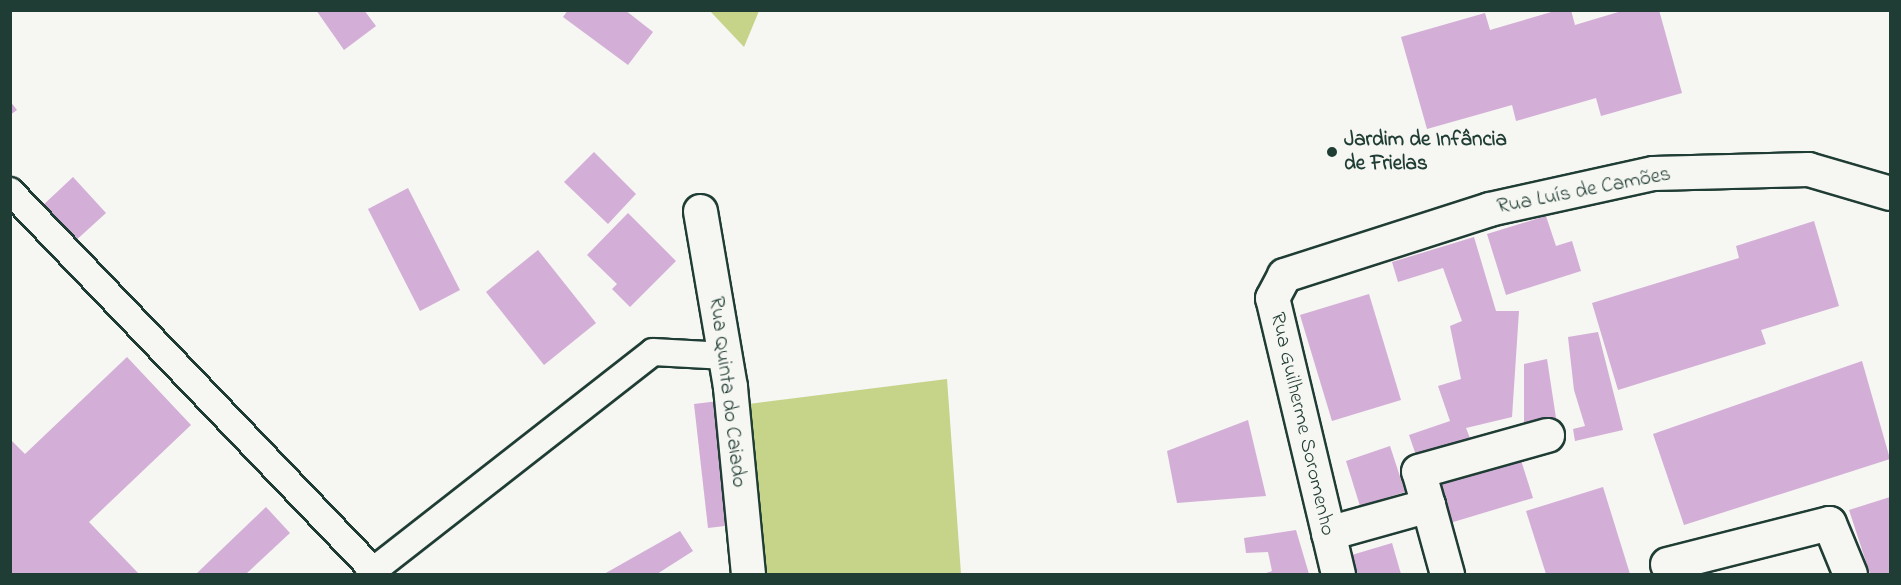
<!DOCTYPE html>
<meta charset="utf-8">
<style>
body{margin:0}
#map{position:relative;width:1901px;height:585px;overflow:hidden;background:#f6f6f2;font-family:"Indie Flower",sans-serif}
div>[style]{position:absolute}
.green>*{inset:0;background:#c5d488}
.building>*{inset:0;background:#d3aed7}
.roads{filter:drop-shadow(2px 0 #1f3d34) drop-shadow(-2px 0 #1f3d34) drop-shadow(0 2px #1f3d34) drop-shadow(0 -2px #1f3d34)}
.service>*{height:26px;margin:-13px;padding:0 13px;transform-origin:13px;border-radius:13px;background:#f6f6f2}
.minor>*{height:33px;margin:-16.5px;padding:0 16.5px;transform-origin:16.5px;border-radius:16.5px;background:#f6f6f2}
.dots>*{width:16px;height:16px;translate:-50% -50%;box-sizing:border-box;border:3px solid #f6f6f2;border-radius:50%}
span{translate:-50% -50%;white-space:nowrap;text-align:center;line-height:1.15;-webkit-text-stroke:5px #f6f6f2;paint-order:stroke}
.poi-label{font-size:21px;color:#1f3d34;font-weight:700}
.left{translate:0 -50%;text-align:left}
.street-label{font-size:21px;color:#1f3d34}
.frame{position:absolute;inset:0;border:12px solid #1f3d34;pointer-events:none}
</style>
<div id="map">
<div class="green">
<i style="clip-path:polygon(710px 11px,759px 11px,744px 47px)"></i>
<i style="clip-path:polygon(947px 379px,961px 574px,765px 574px,749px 404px)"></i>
</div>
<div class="building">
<i style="clip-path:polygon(316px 10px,364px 10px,376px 26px,344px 50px)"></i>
<i style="clip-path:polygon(568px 10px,625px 10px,653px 32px,628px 65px,563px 17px)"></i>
<i style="clip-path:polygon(1558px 10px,1571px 10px,1575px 25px,1625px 10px,1659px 10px,1682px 93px,1601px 116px,1596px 98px,1516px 121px,1512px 105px,1427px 129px,1401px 37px,1485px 13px,1490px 30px)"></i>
<i style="clip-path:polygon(10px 101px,17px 110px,10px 115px)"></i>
<i style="clip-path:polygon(594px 152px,636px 194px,608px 224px,564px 182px)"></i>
<i style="clip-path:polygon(73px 177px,106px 213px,73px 243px,40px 208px)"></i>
<i style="clip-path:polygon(408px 188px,460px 290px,420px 311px,368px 209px)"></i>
<i style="clip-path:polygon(628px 213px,676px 261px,630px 307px,612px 289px,617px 284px,587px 255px)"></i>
<i style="clip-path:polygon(1546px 216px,1556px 246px,1572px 241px,1581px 271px,1506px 295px,1487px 234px)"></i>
<i style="clip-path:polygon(1814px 221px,1839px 306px,1761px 330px,1766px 344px,1618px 390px,1592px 303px,1739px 258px,1736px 246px)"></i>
<i style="clip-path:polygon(1474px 237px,1496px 311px,1519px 311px,1512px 417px,1466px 428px,1473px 446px,1419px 464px,1409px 435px,1450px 421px,1438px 386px,1461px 379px,1450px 326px,1462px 321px,1443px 268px,1398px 282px,1392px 262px)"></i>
<i style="clip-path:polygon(538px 250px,596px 323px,544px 365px,486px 292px)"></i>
<i style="clip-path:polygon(1369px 294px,1401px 400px,1332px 421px,1300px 315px)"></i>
<i style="clip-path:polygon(1598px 332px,1623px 430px,1575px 441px,1573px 429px,1585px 426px,1574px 390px,1568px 337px)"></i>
<i style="clip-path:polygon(127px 357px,191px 425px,89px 522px,139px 574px,10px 574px,10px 439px,25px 454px)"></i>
<i style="clip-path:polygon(1547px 359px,1556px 418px,1524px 426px,1524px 364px)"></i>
<i style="clip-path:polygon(1862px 361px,1890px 459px,1684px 525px,1653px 434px)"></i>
<i style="clip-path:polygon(719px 401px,733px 525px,708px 528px,694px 404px)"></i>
<i style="clip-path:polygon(1248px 420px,1266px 496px,1177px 503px,1167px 451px)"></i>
<i style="clip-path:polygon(1390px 446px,1405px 492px,1360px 506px,1346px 461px)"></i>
<i style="clip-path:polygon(1518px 451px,1533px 498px,1450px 523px,1435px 477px)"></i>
<i style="clip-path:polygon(1603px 487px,1630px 574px,1546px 574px,1526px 511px)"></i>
<i style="clip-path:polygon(1890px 497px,1890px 574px,1870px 574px,1849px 510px)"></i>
<i style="clip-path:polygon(266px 507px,290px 533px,246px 574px,196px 574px)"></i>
<i style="clip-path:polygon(1296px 530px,1309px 574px,1263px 574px,1272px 571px,1268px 552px,1246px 553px,1244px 538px)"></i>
<i style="clip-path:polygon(680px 531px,693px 551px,657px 574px,604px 574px)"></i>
<i style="clip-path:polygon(1392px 543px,1401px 574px,1350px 574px,1345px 557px)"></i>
</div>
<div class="roads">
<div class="service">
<i style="left:10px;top:191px;width:525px;rotate:46.24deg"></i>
<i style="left:369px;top:574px;width:360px;rotate:-38deg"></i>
<i style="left:653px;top:352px;width:73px;rotate:3.1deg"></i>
</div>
<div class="minor">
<i style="left:700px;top:211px;width:179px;rotate:80.3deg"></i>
<i style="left:730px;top:387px;width:188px;rotate:84.5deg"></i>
<i style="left:1428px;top:505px;width:35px;rotate:-106deg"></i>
<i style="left:1418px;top:471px;width:134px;rotate:-15.6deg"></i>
<i style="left:1328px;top:533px;width:104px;rotate:-15.6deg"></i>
<i style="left:1428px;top:505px;width:72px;rotate:74.6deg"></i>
<i style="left:1667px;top:564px;width:167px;rotate:-14.2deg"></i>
<i style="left:1829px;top:523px;width:55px;rotate:67.6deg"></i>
<i style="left:1338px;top:574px;width:284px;rotate:-103.4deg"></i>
<i style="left:1272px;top:298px;width:26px;rotate:-62deg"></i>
<i style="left:1284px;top:275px;width:215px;rotate:-17.8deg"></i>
<i style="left:1489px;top:209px;width:168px;rotate:-12.4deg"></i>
<i style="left:1653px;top:173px;width:155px;rotate:-1.5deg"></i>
<i style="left:1808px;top:169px;width:85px;rotate:16.3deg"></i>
</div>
</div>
<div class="dots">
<i style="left:1332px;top:152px;background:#1f3d34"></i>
</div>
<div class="poi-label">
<span class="left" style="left:1344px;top:152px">Jardim de Infância<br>de Frielas</span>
</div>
<div class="street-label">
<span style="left:1584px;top:191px;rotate:-11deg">Rua Luís de Camões</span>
<span style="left:727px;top:392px;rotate:83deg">Rua Quinta do Caiado</span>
<span style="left:1302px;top:424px;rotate:77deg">Rua Guilherme Soromenho</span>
</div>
<div class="frame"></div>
</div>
